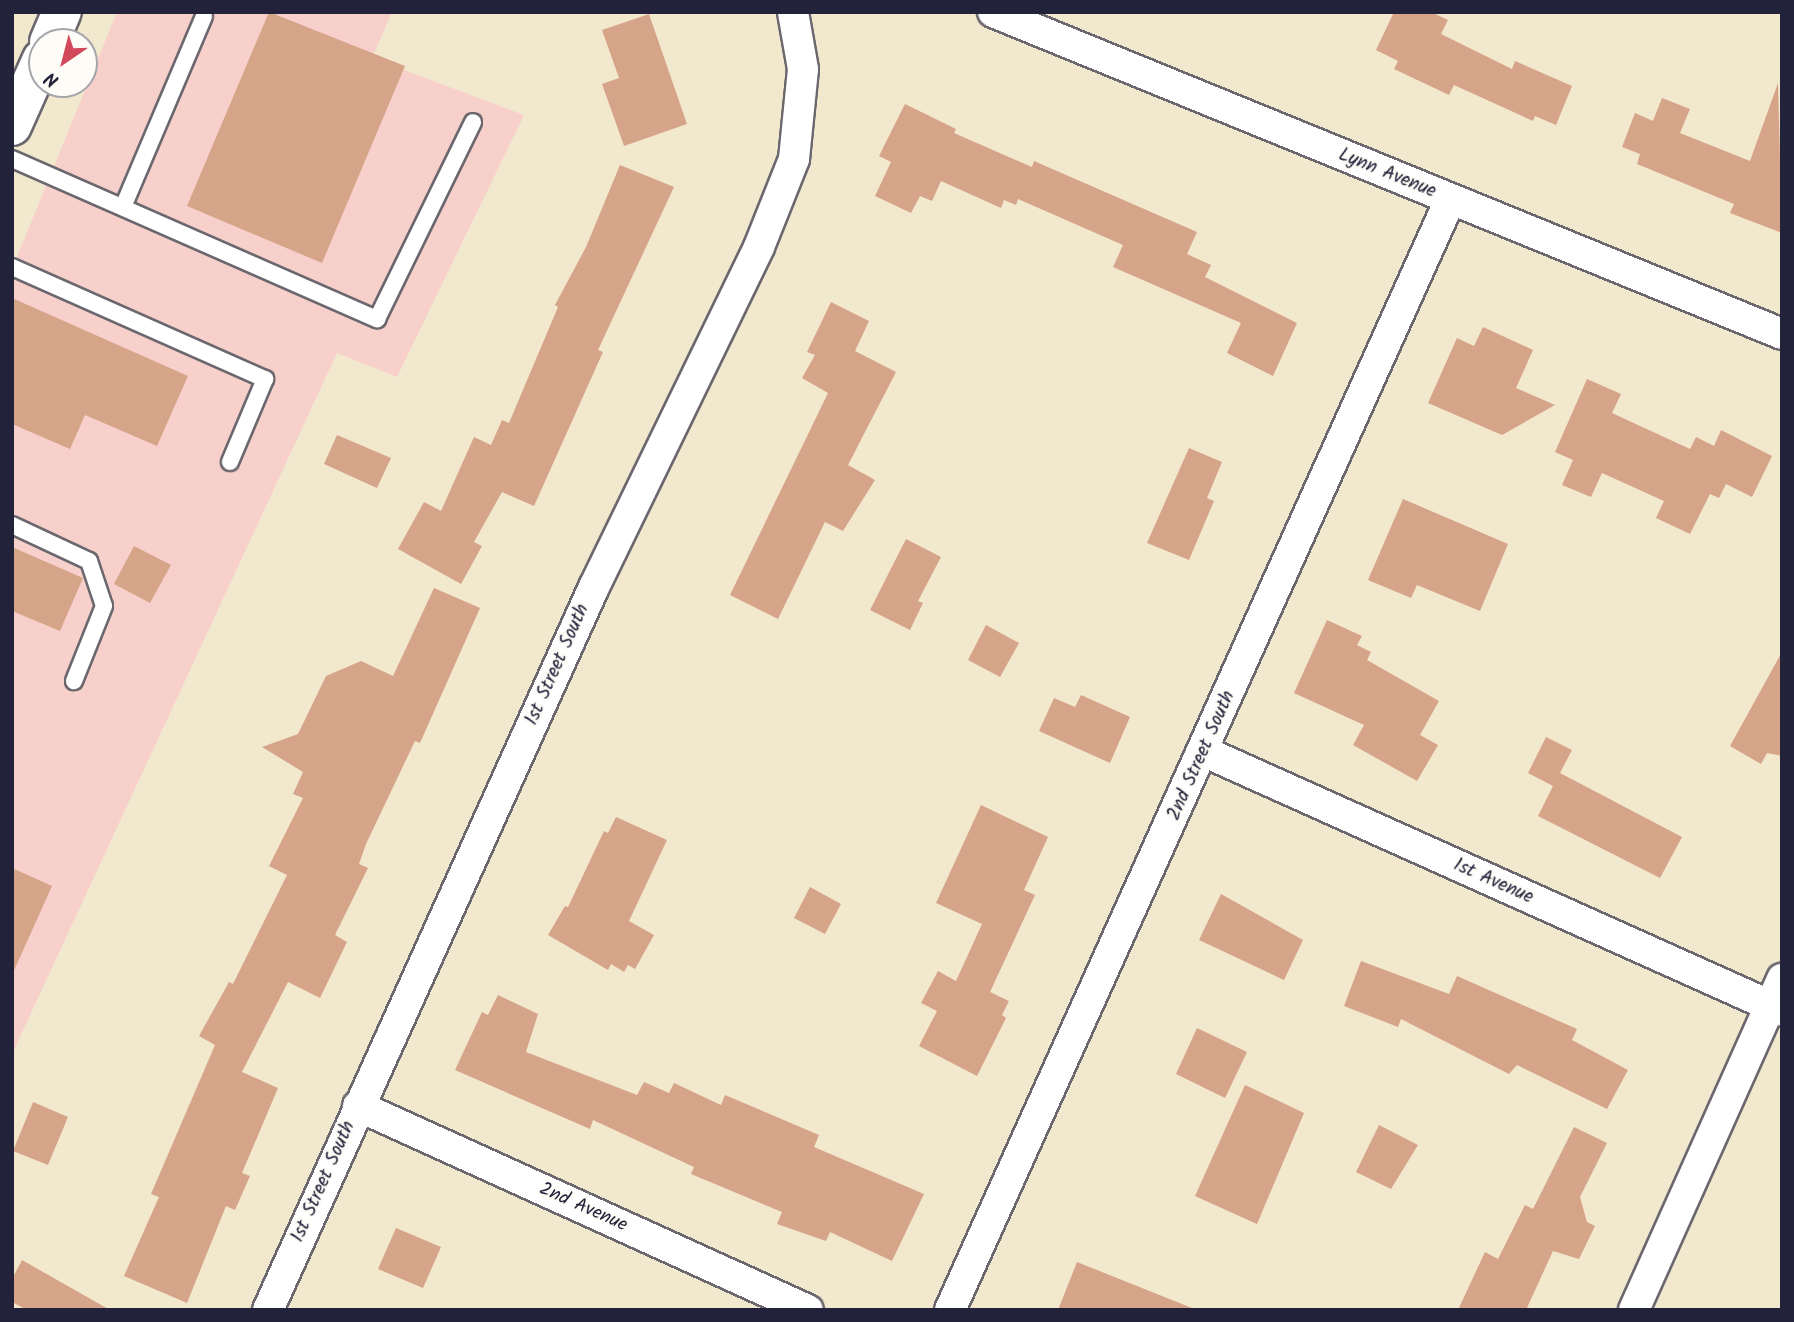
<!DOCTYPE html>
<style>
body{margin:0}
#map{position:relative;width:1794px;height:1322px;overflow:hidden;background:#f2e8ce;font-family:Kalam,sans-serif}
div>[style]{position:absolute}
.built>*{inset:0;background:#f7d0cb}
.building>*{inset:0;background:#d6a489}
.roads{filter:drop-shadow(2px 0 #6b676e) drop-shadow(-2px 0 #6b676e) drop-shadow(0 2px #6b676e) drop-shadow(0 -2px #6b676e)}
.service>*{height:16px;margin:-8px;padding:0 8px;transform-origin:8px;border-radius:8px;background:#fff}
.minor>*{height:30px;margin:-15px;padding:0 15px;transform-origin:15px;border-radius:15px;background:#fff}
.secondary>*{height:38px;margin:-19px;padding:0 19px;transform-origin:19px;border-radius:19px;background:#fff}
span{translate:-50% -50%;white-space:nowrap;text-align:center;line-height:1.15;-webkit-text-stroke:5px #fdfcf7;paint-order:stroke}
.street-label{font-size:19px;color:#22223b}
.frame{position:absolute;inset:0;border:14px solid #22223b;pointer-events:none}
.north{position:absolute;left:28px;top:28px;width:70px;height:70px;box-sizing:border-box;background:#fdfcf7;border:2px solid #a5a5ac;border-radius:50%;rotate:215deg;font-size:19px;font-weight:700;line-height:28px;text-align:center;color:#22223b}
.north::after{content:'';display:block;margin:auto;width:24px;height:32px;background:#d1495b;clip-path:polygon(50% 0,100% 100%,50% 72%,0 100%)}
</style>
<div id="map">
<div class="built">
<i style="clip-path:polygon(117px 12px,392px 12px,372px 58px,524px 115px,397px 377px,337px 353px,12px 1054px,12px 269px)"></i>
</div>
<div class="building">
<i style="clip-path:polygon(269px 12px,405px 66px,322px 263px,187px 206px)"></i>
<i style="clip-path:polygon(1394px 12px,1431px 12px,1448px 20px,1441px 34px,1512px 69px,1515px 61px,1572px 86px,1556px 125px,1535px 116px,1533px 121px,1454px 85px,1449px 95px,1394px 69px,1398px 61px,1376px 50px)"></i>
<i style="clip-path:polygon(649px 14px,687px 124px,624px 146px,602px 84px,619px 78px,602px 30px)"></i>
<i style="clip-path:polygon(1778px 83px,1782px 233px,1730px 213px,1734px 204px,1637px 164px,1640px 154px,1622px 147px,1635px 113px,1653px 121px,1662px 98px,1690px 109px,1680px 133px,1750px 161px)"></i>
<i style="clip-path:polygon(905px 104px,956px 129px,954px 133px,1032px 167px,1034px 161px,1197px 232px,1187px 254px,1211px 265px,1205px 277px,1297px 323px,1273px 376px,1227px 353px,1241px 323px,1113px 267px,1123px 245px,1018px 199px,1016px 205px,1004px 200px,1001px 208px,941px 181px,932px 201px,920px 196px,911px 213px,875px 196px,891px 162px,879px 156px)"></i>
<i style="clip-path:polygon(620px 165px,674px 187px,598px 350px,603px 352px,534px 506px,502px 492px,474px 542px,482px 546px,461px 584px,398px 549px,424px 502px,441px 511px,474px 437px,491px 445px,502px 420px,509px 423px,558px 307px,555px 305px,586px 247px)"></i>
<i style="clip-path:polygon(12px 298px,188px 376px,157px 446px,85px 415px,70px 449px,12px 424px)"></i>
<i style="clip-path:polygon(831px 302px,869px 321px,855px 351px,896px 372px,848px 465px,875px 480px,843px 531px,825px 522px,778px 619px,730px 595px,828px 393px,802px 378px,815px 355px,807px 352px)"></i>
<i style="clip-path:polygon(1483px 327px,1533px 350px,1516px 388px,1555px 405px,1502px 435px,1428px 403px,1457px 338px,1474px 346px)"></i>
<i style="clip-path:polygon(1587px 379px,1621px 394px,1612px 413px,1690px 449px,1696px 437px,1714px 446px,1721px 430px,1772px 456px,1752px 497px,1726px 484px,1719px 498px,1710px 494px,1690px 534px,1656px 518px,1664px 501px,1602px 473px,1591px 497px,1562px 485px,1573px 460px,1555px 452px)"></i>
<i style="clip-path:polygon(337px 435px,391px 458px,377px 488px,324px 464px)"></i>
<i style="clip-path:polygon(1189px 448px,1222px 462px,1207px 498px,1214px 501px,1189px 560px,1147px 543px)"></i>
<i style="clip-path:polygon(1403px 499px,1508px 544px,1480px 611px,1417px 585px,1411px 598px,1368px 580px)"></i>
<i style="clip-path:polygon(906px 539px,941px 557px,918px 601px,923px 603px,910px 630px,870px 610px)"></i>
<i style="clip-path:polygon(134px 546px,171px 565px,150px 603px,114px 584px)"></i>
<i style="clip-path:polygon(12px 547px,83px 578px,60px 631px,12px 611px)"></i>
<i style="clip-path:polygon(434px 588px,480px 608px,420px 743px,415px 741px,366px 844px,359px 864px,368px 868px,335px 935px,347px 942px,320px 998px,288px 982px,242px 1072px,278px 1088px,242px 1173px,250px 1176px,235px 1210px,226px 1206px,187px 1303px,124px 1276px,159px 1197px,151px 1194px,215px 1045px,199px 1036px,229px 982px,233px 984px,287px 875px,269px 866px,303px 798px,293px 794px,303px 772px,262px 747px,298px 734px,326px 676px,361px 661px,393px 676px)"></i>
<i style="clip-path:polygon(1327px 620px,1362px 636px,1357px 645px,1371px 652px,1367px 660px,1439px 701px,1420px 735px,1438px 745px,1417px 781px,1353px 745px,1364px 725px,1294px 693px)"></i>
<i style="clip-path:polygon(986px 625px,1019px 643px,1000px 677px,968px 660px)"></i>
<i style="clip-path:polygon(1782px 652px,1782px 756px,1767px 753px,1761px 764px,1730px 746px)"></i>
<i style="clip-path:polygon(1081px 695px,1130px 717px,1110px 763px,1039px 731px,1054px 698px,1075px 707px)"></i>
<i style="clip-path:polygon(1546px 737px,1572px 750px,1560px 773px,1682px 837px,1660px 878px,1538px 816px,1553px 786px,1528px 773px)"></i>
<i style="clip-path:polygon(981px 805px,1048px 837px,1024px 890px,1035px 895px,990px 992px,1009px 1001px,1002px 1015px,1006px 1018px,977px 1076px,919px 1046px,937px 1011px,921px 1003px,938px 971px,956px 981px,982px 924px,936px 903px)"></i>
<i style="clip-path:polygon(616px 817px,667px 840px,629px 921px,654px 935px,635px 969px,628px 965px,624px 972px,611px 964px,608px 970px,548px 935px,565px 906px,568px 907px,604px 831px,608px 833px)"></i>
<i style="clip-path:polygon(12px 868px,52px 886px,12px 975px)"></i>
<i style="clip-path:polygon(810px 887px,841px 904px,825px 934px,794px 918px)"></i>
<i style="clip-path:polygon(1221px 894px,1303px 940px,1284px 980px,1199px 940px)"></i>
<i style="clip-path:polygon(1361px 961px,1449px 994px,1457px 976px,1577px 1029px,1572px 1040px,1628px 1070px,1607px 1109px,1517px 1065px,1509px 1074px,1401px 1019px,1398px 1027px,1344px 1006px)"></i>
<i style="clip-path:polygon(498px 995px,538px 1014px,526px 1052px,637px 1095px,644px 1082px,669px 1093px,674px 1083px,721px 1105px,725px 1095px,819px 1135px,814px 1147px,924px 1194px,892px 1261px,830px 1232px,826px 1241px,777px 1224px,782px 1212px,691px 1174px,694px 1167px,593px 1120px,590px 1129px,455px 1070px,482px 1012px,488px 1015px)"></i>
<i style="clip-path:polygon(1197px 1028px,1247px 1052px,1225px 1098px,1176px 1074px)"></i>
<i style="clip-path:polygon(1245px 1085px,1304px 1113px,1257px 1224px,1195px 1196px)"></i>
<i style="clip-path:polygon(33px 1102px,68px 1117px,48px 1165px,13px 1151px)"></i>
<i style="clip-path:polygon(1379px 1125px,1418px 1145px,1391px 1189px,1356px 1172px)"></i>
<i style="clip-path:polygon(1574px 1127px,1607px 1143px,1580px 1197px,1587px 1222px,1595px 1226px,1579px 1259px,1553px 1251px,1526px 1310px,1458px 1310px,1485px 1252px,1498px 1259px,1525px 1205px,1533px 1209px)"></i>
<i style="clip-path:polygon(396px 1228px,441px 1247px,423px 1288px,378px 1269px)"></i>
<i style="clip-path:polygon(22px 1260px,110px 1310px,27px 1310px,12px 1302px,12px 1279px)"></i>
<i style="clip-path:polygon(1077px 1262px,1192px 1308px,1192px 1310px,1058px 1310px)"></i>
</div>
<div class="roads">
<div class="service">
<i style="left:12px;top:159px;width:399px;rotate:23.7deg"></i>
<i style="left:377px;top:319px;width:219px;rotate:-64deg"></i>
<i style="left:123px;top:207px;width:207px;rotate:-67deg"></i>
<i style="left:12px;top:267px;width:277px;rotate:23.9deg"></i>
<i style="left:265px;top:379px;width:90px;rotate:112.9deg"></i>
<i style="left:12px;top:525px;width:85px;rotate:25.1deg"></i>
<i style="left:89px;top:561px;width:47px;rotate:71.6deg"></i>
<i style="left:104px;top:606px;width:81px;rotate:111.8deg"></i>
</div>
<div class="minor">
<i style="left:993px;top:12px;width:852px;rotate:22.2deg"></i>
<i style="left:1205px;top:752px;width:632px;rotate:24.17deg"></i>
<i style="left:358px;top:1106px;width:494px;rotate:24.4deg"></i>
<i style="left:268px;top:1310px;width:793px;rotate:-65.73deg"></i>
<i style="left:594px;top:587px;width:378px;rotate:-64.1deg"></i>
<i style="left:759px;top:247px;width:95px;rotate:-68.3deg"></i>
<i style="left:794px;top:159px;width:90px;rotate:-84.3deg"></i>
<i style="left:803px;top:69px;width:58px;rotate:-100deg"></i>
<i style="left:950px;top:1310px;width:1217px;rotate:-65.75deg"></i>
<i style="left:1634px;top:1310px;width:363px;rotate:-65.9deg"></i>
</div>
<div class="secondary">
<i style="left:49px;top:42px;width:33px;rotate:-67deg"></i>
<i style="left:12px;top:126px;width:73px;rotate:-65.9deg"></i>
</div>
</div>
<div class="street-label">
<span style="left:1387px;top:174px;rotate:22deg">Lynn Avenue</span>
<span style="left:558px;top:665px;rotate:-66deg">1st Street South</span>
<span style="left:1202px;top:756px;rotate:-66deg">2nd Street South</span>
<span style="left:1493px;top:882px;rotate:24deg">1st Avenue</span>
<span style="left:324px;top:1182px;rotate:-66deg">1st Street South</span>
<span style="left:583px;top:1208px;rotate:24deg">2nd Avenue</span>
</div>
<div class="frame"></div>
<div class="north">N</div>
</div>
